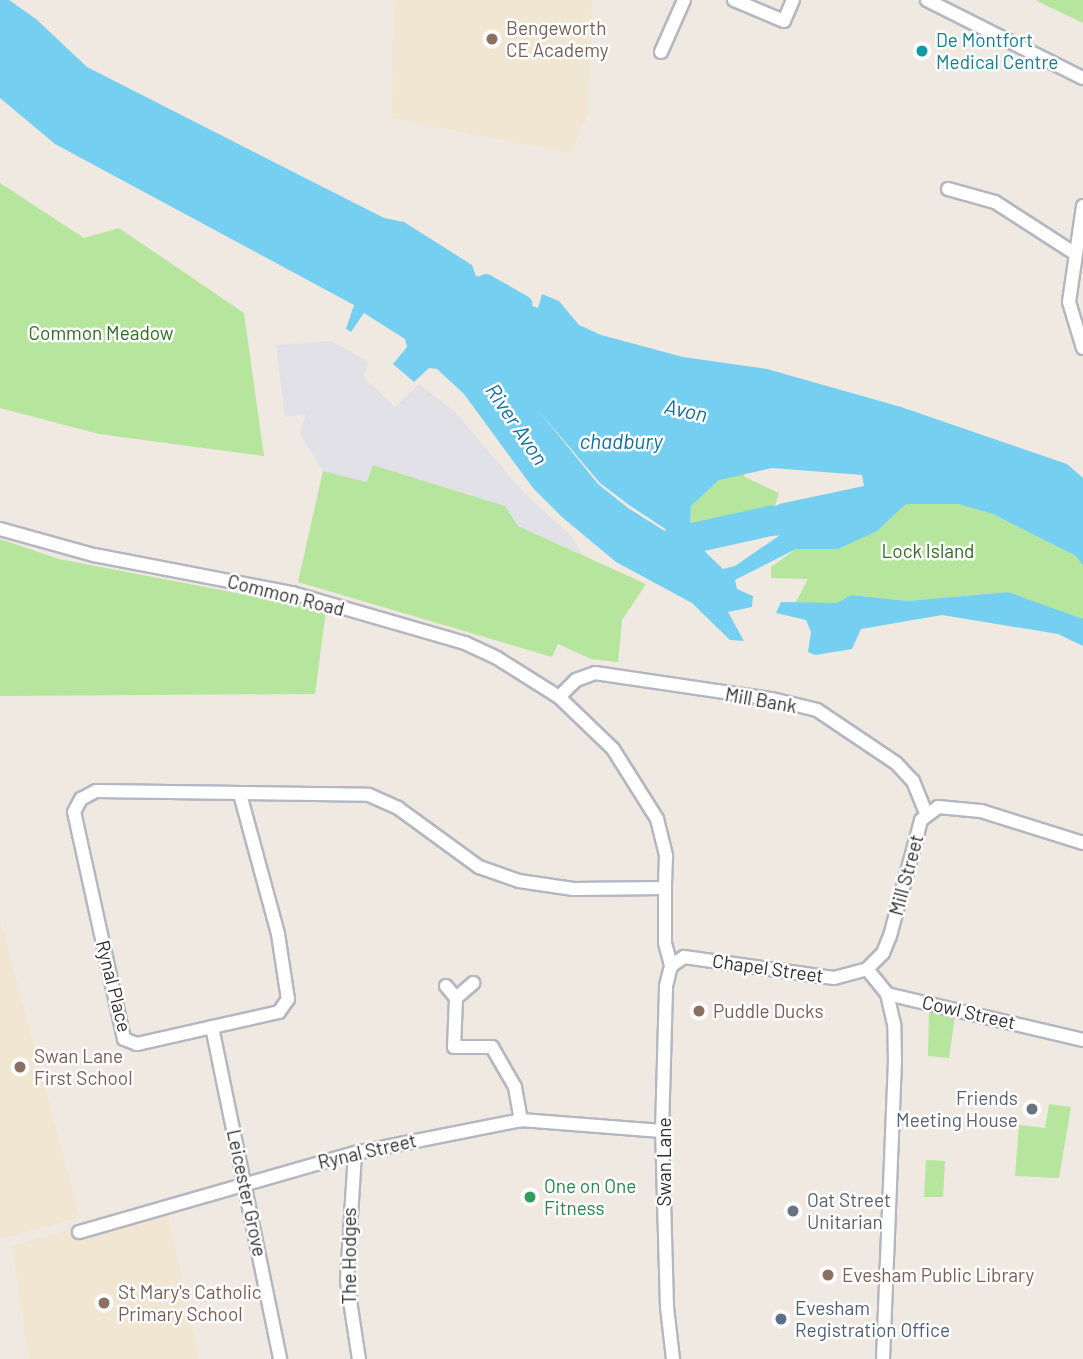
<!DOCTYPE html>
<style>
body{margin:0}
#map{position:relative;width:1083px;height:1359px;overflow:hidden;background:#efe9e1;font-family:Barlow,sans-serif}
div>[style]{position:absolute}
.industrial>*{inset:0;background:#e3e1e8}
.education>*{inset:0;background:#f0e6d1}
.green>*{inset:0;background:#b6e59e}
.water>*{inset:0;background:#75cff0}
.pier>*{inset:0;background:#efe9e1}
.canal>*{height:18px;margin:-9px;padding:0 9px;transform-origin:9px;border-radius:9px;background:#75cff0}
.river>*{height:30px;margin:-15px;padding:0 15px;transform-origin:15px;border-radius:15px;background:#75cff0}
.roads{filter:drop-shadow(2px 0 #b4b7c1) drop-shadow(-2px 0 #b4b7c1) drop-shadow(0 2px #b4b7c1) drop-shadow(0 -2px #b4b7c1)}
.street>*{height:12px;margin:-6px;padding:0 6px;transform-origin:6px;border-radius:6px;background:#fff}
.dots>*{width:19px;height:19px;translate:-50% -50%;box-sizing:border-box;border:4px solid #fff;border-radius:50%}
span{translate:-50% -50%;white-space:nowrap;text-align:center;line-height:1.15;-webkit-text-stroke:5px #fff;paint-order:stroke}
.education-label{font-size:19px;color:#785e54}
.left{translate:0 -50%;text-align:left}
.culture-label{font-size:19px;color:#0d838f}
.park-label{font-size:19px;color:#2c6e1b}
.street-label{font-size:19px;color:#2e2e2e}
.worship-label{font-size:19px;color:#5b616d}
.right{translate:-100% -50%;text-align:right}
.leisure-label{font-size:19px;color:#27864d}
.service-label{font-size:19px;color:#4e5e75}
.water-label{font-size:21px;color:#0d6fa3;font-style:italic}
</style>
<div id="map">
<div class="industrial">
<i style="clip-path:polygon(331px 341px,369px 362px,363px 377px,395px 407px,419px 384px,455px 412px,524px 493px,569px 534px,583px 555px,518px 526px,505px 506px,374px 465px,367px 483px,323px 471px,299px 433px,306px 414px,285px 417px,276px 345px)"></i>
</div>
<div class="education">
<i style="clip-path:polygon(394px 0,592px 0,588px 115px,570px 153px,392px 118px)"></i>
<i style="clip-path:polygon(0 918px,80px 1217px,0 1239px)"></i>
<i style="clip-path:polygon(166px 1203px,199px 1359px,29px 1359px,12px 1246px)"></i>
</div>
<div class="green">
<i style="clip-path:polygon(1036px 0,1083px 0,1083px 23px,1039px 2px)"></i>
<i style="clip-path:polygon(0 183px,84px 238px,119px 228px,244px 313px,264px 456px,99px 434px,0 408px)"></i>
<i style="clip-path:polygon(373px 465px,505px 506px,518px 526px,646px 584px,622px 620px,618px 662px,591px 659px,558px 644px,552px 657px,298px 582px,323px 471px,367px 482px)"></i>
<i style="clip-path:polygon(742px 471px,745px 477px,779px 493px,770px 521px,690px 528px,691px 506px,719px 480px)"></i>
<i style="clip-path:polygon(906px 504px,958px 504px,993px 514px,1076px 556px,1083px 564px,1083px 621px,1008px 592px,908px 601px,851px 595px,837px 603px,795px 604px,808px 579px,771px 578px,771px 567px,796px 549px,877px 531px)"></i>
<i style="clip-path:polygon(0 539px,59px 559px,326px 610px,315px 694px,0 696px)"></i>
<i style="clip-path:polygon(929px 1012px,955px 1016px,949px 1058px,928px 1056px)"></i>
<i style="clip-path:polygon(1049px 1104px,1071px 1107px,1059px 1178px,1015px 1176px,1019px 1125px,1045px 1128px)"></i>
<i style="clip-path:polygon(926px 1160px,945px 1161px,943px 1197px,924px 1197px)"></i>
</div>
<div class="water">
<i style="clip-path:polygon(evenodd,0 0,9px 0,36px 19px,87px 67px,384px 218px,404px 222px,472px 265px,476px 276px,484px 277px,489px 292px,538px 308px,542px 294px,559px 301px,579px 325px,601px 335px,683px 357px,767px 369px,901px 407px,1067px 464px,1083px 478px,1083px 565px,1076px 556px,993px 514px,958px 504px,906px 504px,877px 531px,838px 549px,796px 549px,735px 580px,737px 589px,753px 596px,752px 607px,728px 612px,744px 641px,730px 640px,692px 603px,616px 562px,562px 517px,533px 488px,464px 394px,437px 369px,429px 368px,414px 382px,393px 364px,407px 347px,405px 339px,364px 313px,351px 332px,346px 329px,354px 305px,55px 144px,0 98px,0 0,772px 468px,862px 475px,864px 486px,779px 504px,769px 516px,771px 526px,786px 531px,735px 566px,723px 569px,699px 546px,716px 537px,713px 525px,690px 528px,691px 506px,719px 480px,772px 468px)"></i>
<i style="clip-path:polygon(1008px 592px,1083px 619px,1083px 646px,1058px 634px,942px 615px,861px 629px,852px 649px,815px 655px,808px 652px,811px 632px,806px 620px,776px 613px,781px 602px,837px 603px,851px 595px,908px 601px)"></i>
</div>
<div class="pier">
<i style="clip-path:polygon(538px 410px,600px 483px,629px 505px,670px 532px,693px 530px,671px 535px,628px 508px,598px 484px)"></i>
</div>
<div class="canal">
<i style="left:486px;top:283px;width:43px;rotate:29.6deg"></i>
</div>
<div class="river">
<i style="left:675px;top:542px;width:97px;rotate:-12.5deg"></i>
<i style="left:770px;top:521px;width:39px;rotate:-4deg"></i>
</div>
<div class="roads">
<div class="street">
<i style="left:734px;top:0;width:54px;rotate:22.8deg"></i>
<i style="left:784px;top:21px;width:23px;rotate:-67deg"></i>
<i style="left:927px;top:0;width:174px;rotate:26.6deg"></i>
<i style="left:661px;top:52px;width:57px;rotate:-66.1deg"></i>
<i style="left:948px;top:189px;width:49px;rotate:15.5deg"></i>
<i style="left:995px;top:202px;width:94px;rotate:32.8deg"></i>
<i style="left:1083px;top:206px;width:97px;rotate:98.3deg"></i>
<i style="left:1069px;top:302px;width:48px;rotate:73.1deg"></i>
<i style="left:0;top:529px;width:98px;rotate:15.5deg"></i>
<i style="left:94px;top:555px;width:202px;rotate:10.9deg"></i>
<i style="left:292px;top:593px;width:180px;rotate:16.1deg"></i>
<i style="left:465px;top:643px;width:35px;rotate:25deg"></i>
<i style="left:497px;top:658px;width:73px;rotate:32.2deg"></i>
<i style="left:559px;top:697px;width:75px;rotate:43.9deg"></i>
<i style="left:613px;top:749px;width:83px;rotate:57.8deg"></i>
<i style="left:657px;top:819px;width:38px;rotate:76deg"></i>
<i style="left:666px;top:856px;width:32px;rotate:92deg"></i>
<i style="left:559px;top:697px;width:24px;rotate:-45deg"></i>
<i style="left:576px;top:680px;width:20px;rotate:-20deg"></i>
<i style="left:595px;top:673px;width:179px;rotate:8.4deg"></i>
<i style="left:772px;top:699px;width:46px;rotate:13.7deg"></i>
<i style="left:817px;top:710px;width:95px;rotate:33.9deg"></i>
<i style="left:896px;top:763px;width:25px;rotate:47deg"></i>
<i style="left:913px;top:781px;width:35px;rotate:68deg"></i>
<i style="left:240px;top:794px;width:145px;rotate:74.8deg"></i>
<i style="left:278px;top:934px;width:66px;rotate:81.3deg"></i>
<i style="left:288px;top:999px;width:16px;rotate:125deg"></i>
<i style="left:279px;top:1012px;width:146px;rotate:167.3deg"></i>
<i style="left:137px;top:1044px;width:14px;rotate:-159deg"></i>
<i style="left:124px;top:1039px;width:232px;rotate:-102.4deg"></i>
<i style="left:74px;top:812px;width:15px;rotate:-62deg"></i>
<i style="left:81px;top:799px;width:17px;rotate:-28deg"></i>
<i style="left:96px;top:791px;width:273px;rotate:0.8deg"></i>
<i style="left:369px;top:795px;width:32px;rotate:24deg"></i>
<i style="left:398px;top:808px;width:100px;rotate:36.1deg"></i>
<i style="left:479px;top:867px;width:42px;rotate:19.3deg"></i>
<i style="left:519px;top:881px;width:55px;rotate:8.4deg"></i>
<i style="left:573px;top:889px;width:92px;rotate:-0.6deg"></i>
<i style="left:665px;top:888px;width:55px;rotate:90deg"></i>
<i style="left:665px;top:943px;width:24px;rotate:75deg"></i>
<i style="left:867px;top:969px;width:32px;rotate:51deg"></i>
<i style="left:887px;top:994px;width:201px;rotate:13.2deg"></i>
<i style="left:446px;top:986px;width:16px;rotate:50deg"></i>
<i style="left:456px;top:998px;width:49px;rotate:92.3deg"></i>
<i style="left:454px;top:1047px;width:38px"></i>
<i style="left:492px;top:1047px;width:46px;rotate:60.1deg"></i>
<i style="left:515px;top:1087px;width:34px;rotate:80deg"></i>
<i style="left:456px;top:998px;width:23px;rotate:-41deg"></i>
<i style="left:212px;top:1027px;width:339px;rotate:78.4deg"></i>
<i style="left:355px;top:1153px;width:128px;rotate:93.6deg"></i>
<i style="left:347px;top:1281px;width:79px;rotate:81.3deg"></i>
<i style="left:79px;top:1232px;width:287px;rotate:-16deg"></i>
<i style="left:355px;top:1153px;width:169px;rotate:-11.2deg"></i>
<i style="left:521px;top:1120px;width:141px;rotate:4.5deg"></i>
<i style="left:673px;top:1359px;width:52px;rotate:-96.6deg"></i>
<i style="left:667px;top:1307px;width:176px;rotate:-91.6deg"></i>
<i style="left:662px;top:1131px;width:145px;rotate:-88.4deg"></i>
<i style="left:666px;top:986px;width:21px;rotate:-76deg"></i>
<i style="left:671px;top:966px;width:16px;rotate:-35deg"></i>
<i style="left:684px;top:957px;width:151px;rotate:8deg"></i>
<i style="left:834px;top:978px;width:34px;rotate:-15deg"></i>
<i style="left:867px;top:969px;width:23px;rotate:-45deg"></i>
<i style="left:883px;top:953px;width:18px;rotate:-68deg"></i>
<i style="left:890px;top:936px;width:120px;rotate:-75deg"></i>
<i style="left:921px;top:820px;width:21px;rotate:-37deg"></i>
<i style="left:938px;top:807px;width:43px;rotate:5.3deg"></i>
<i style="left:981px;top:811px;width:107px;rotate:17.4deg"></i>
<i style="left:883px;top:1359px;width:296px;rotate:-87.7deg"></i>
<i style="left:895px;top:1063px;width:39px;rotate:-91deg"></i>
<i style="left:894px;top:1024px;width:31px;rotate:-103deg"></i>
</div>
</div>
<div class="dots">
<i style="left:492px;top:39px;background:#8d6e63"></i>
<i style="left:922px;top:51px;background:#0f9aa8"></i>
<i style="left:699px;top:1011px;background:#8d6e63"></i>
<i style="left:20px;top:1067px;background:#8d6e63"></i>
<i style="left:1032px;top:1109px;background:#6b7280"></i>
<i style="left:530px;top:1197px;background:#2e9e5b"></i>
<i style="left:793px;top:1211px;background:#6b7280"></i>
<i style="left:828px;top:1275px;background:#8d6e63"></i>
<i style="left:104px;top:1303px;background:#8d6e63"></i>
<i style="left:781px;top:1319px;background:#5c6f8a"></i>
</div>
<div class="education-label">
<span class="left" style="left:506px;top:39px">Bengeworth<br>CE Academy</span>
<span class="left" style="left:713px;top:1011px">Puddle Ducks</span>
<span class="left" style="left:34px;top:1067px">Swan Lane<br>First School</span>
<span class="left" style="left:842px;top:1275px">Evesham Public Library</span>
<span class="left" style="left:118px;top:1303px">St Mary's Catholic<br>Primary School</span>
</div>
<div class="culture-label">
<span class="left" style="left:936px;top:51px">De Montfort<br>Medical Centre</span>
</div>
<div class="park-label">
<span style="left:101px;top:333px">Common Meadow</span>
<span style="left:928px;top:551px">Lock Island</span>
</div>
<div class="street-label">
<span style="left:286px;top:595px;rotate:14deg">Common Road</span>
<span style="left:761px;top:700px;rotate:10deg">Mill Bank</span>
<span style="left:906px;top:875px;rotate:-75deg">Mill Street</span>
<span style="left:768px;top:968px;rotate:8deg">Chapel Street</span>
<span style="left:114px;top:986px;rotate:76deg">Rynal Place</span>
<span style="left:969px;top:1012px;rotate:13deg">Cowl Street</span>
<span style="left:367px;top:1151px;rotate:-13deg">Rynal Street</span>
<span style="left:664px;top:1162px;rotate:-90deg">Swan Lane</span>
<span style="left:247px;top:1193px;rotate:78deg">Leicester Grove</span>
<span style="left:349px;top:1256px;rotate:-90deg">The Hodges</span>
</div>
<div class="worship-label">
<span class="right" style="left:1018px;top:1109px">Friends<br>Meeting House</span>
<span class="left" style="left:807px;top:1211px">Oat Street<br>Unitarian</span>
</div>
<div class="leisure-label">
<span class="left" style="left:544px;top:1197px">One on One<br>Fitness</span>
</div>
<div class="service-label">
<span class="left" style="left:795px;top:1319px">Evesham<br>Registration Office</span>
</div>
<div class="water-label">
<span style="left:686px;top:410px;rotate:12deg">Avon</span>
<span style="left:517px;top:424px;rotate:56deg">River Avon</span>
<span style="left:621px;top:441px">chadbury</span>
</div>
</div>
